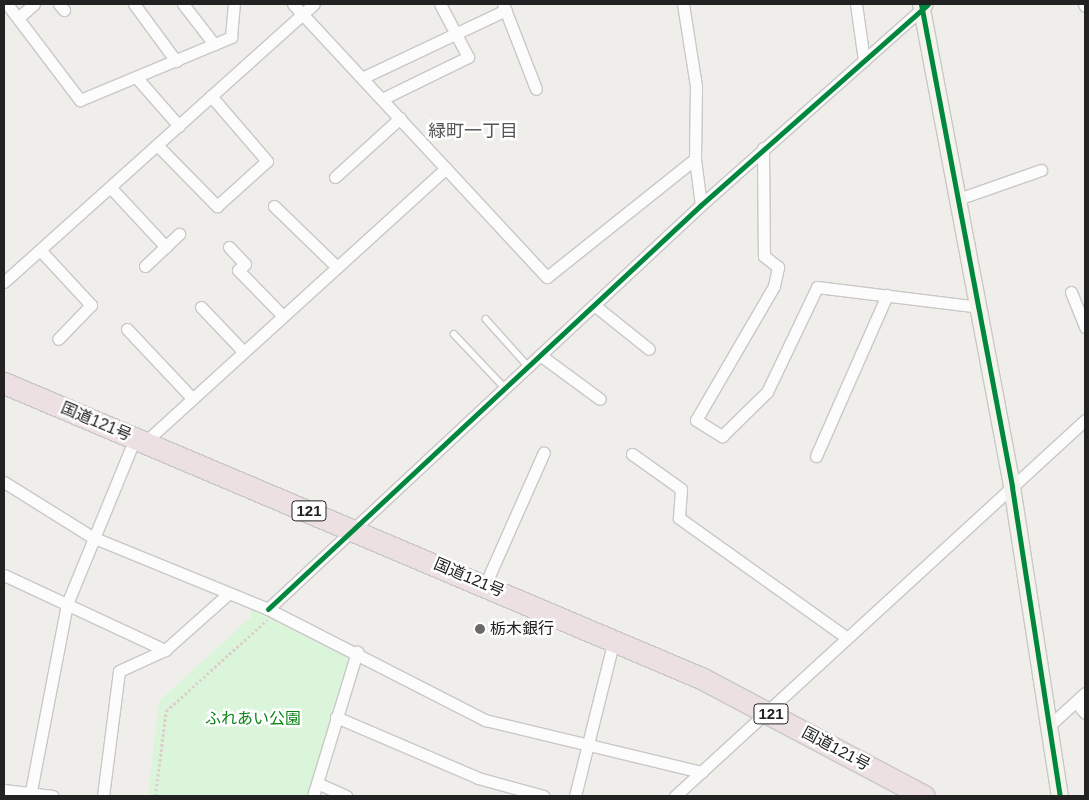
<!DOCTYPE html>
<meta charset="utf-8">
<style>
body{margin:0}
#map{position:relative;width:1089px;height:800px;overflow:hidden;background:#f0eeeb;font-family:Arial,"Noto Sans JP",sans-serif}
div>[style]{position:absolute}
.park>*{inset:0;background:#daf5da}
.path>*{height:2.5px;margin-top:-1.25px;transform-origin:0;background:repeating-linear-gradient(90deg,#dccecd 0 2.5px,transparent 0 5px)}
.roads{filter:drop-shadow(1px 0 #c9c8c7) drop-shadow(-1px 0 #c9c8c7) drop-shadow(0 1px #c9c8c7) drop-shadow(0 -1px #c9c8c7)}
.lane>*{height:5.5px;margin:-2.75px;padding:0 2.75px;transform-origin:2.75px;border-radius:2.75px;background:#fdfcfc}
.street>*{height:11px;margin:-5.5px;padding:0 5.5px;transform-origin:5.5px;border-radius:5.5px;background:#fdfcfc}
.secondary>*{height:16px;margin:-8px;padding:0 8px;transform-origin:8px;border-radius:8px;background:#f4f4ed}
.highway>*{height:21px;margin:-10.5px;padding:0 10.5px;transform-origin:10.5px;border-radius:10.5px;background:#ece0e2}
.cycleway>*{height:5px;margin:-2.5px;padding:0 2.5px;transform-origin:2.5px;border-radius:2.5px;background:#00873e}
.dots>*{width:14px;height:14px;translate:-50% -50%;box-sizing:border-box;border:2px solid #fff;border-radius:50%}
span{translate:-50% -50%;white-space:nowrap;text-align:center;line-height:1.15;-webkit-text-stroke:5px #fff;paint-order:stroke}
.shield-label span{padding:1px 4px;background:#fff;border:1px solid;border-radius:4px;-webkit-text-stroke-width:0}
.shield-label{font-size:15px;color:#222;font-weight:700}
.street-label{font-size:16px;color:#222}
.poi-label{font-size:16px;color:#222}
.left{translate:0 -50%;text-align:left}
.park-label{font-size:16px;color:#0c8416}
.neighbourhood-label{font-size:18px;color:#555}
.frame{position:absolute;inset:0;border:5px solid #222;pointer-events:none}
</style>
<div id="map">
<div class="park">
<i style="clip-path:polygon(251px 609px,344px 654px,350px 664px,309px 796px,148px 796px,159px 701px,251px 617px)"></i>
</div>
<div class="path">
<i style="left:155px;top:796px;width:86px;rotate:-82.6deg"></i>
<i style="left:166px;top:711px;width:136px;rotate:-42deg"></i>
</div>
<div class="roads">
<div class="lane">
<i style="left:486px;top:319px;width:63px;rotate:48.2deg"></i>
<i style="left:454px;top:334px;width:74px;rotate:46.6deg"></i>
</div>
<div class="street">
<i style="left:7px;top:4px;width:121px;rotate:52.8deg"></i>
<i style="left:80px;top:100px;width:164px;rotate:-22.6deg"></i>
<i style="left:231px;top:37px;width:33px;rotate:-85deg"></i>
<i style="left:59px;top:4px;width:8px;rotate:50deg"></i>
<i style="left:134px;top:4px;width:71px;rotate:53.6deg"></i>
<i style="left:183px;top:4px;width:51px;rotate:52.2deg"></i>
<i style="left:293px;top:4px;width:373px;rotate:47.1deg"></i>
<i style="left:547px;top:277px;width:189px;rotate:-38.6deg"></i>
<i style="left:503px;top:4px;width:91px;rotate:68.8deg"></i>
<i style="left:683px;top:4px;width:83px;rotate:81deg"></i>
<i style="left:696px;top:86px;width:73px;rotate:90.8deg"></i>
<i style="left:695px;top:159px;width:46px;rotate:82.6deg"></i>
<i style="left:856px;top:4px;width:57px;rotate:81.9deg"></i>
<i style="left:1084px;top:4px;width:2px;rotate:63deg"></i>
<i style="left:18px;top:18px;width:21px;rotate:-41deg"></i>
<i style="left:136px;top:77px;width:65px;rotate:48.7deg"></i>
<i style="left:362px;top:78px;width:159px;rotate:-25.3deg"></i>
<i style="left:382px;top:99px;width:96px;rotate:-26deg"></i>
<i style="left:468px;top:57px;width:60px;rotate:-117.8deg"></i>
<i style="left:157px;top:145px;width:86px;rotate:45.5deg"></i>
<i style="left:217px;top:206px;width:67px;rotate:-42deg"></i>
<i style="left:267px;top:161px;width:86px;rotate:-130.7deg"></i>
<i style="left:763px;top:148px;width:108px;rotate:89.5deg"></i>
<i style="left:764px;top:256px;width:18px;rotate:38deg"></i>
<i style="left:778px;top:267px;width:19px;rotate:102deg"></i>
<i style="left:774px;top:286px;width:155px;rotate:120.2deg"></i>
<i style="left:696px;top:420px;width:31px;rotate:32deg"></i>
<i style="left:722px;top:436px;width:63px;rotate:-44.4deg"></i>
<i style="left:767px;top:392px;width:116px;rotate:-64.5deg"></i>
<i style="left:817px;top:287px;width:163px;rotate:7deg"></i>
<i style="left:335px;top:177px;width:88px;rotate:-42.2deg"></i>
<i style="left:110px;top:187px;width:82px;rotate:47deg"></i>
<i style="left:958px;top:199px;width:88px;rotate:-19.3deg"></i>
<i style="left:274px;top:206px;width:88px;rotate:44.1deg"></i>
<i style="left:229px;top:247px;width:23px;rotate:47deg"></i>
<i style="left:245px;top:264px;width:9px;rotate:139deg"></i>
<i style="left:238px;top:270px;width:63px;rotate:45.6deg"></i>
<i style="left:40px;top:250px;width:75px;rotate:47.2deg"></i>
<i style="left:91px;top:305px;width:47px;rotate:134.1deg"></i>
<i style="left:145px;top:266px;width:47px;rotate:-43.3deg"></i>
<i style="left:4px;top:282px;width:416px;rotate:-41.9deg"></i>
<i style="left:1071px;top:292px;width:38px;rotate:68deg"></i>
<i style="left:594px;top:305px;width:70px;rotate:38.7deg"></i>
<i style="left:201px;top:307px;width:59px;rotate:46.4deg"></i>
<i style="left:127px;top:329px;width:93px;rotate:46.7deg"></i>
<i style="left:540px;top:355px;width:74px;rotate:36.3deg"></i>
<i style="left:145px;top:442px;width:407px;rotate:-42.3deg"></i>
<i style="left:632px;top:454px;width:60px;rotate:35.5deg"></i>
<i style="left:681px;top:489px;width:29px;rotate:94deg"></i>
<i style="left:679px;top:518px;width:205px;rotate:35.5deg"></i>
<i style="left:816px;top:456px;width:176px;rotate:-66.2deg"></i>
<i style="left:4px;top:482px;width:104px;rotate:32deg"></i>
<i style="left:92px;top:537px;width:190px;rotate:22.2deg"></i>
<i style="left:268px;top:609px;width:244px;rotate:27.1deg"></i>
<i style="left:485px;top:720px;width:223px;rotate:13.5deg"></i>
<i style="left:4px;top:575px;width:178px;rotate:25deg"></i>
<i style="left:485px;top:585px;width:145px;rotate:-66.1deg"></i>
<i style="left:268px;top:609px;width:592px;rotate:-43.02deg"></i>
<i style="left:701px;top:205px;width:301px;rotate:-41.6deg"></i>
<i style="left:1076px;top:702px;width:14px;rotate:51deg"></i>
<i style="left:336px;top:717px;width:155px;rotate:23.2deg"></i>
<i style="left:478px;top:778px;width:68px;rotate:15.3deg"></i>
<i style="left:1050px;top:725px;width:47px;rotate:-42.4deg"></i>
<i style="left:317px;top:783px;width:32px;rotate:24deg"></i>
<i style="left:4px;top:790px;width:49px;rotate:7deg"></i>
<i style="left:30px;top:796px;width:196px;rotate:-79.1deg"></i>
<i style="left:67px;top:604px;width:179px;rotate:-67.7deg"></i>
<i style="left:103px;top:796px;width:126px;rotate:-82.7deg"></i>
<i style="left:119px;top:671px;width:51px;rotate:-24.5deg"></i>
<i style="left:165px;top:650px;width:84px;rotate:-41.6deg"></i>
<i style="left:313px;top:796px;width:151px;rotate:-73deg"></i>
<i style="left:575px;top:796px;width:162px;rotate:-76deg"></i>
<i style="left:675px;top:796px;width:556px;rotate:-42.52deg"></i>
</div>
<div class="secondary">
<i style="left:921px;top:4px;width:491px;rotate:79.3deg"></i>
<i style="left:1012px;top:487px;width:313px;rotate:81.2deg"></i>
</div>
<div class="highway">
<i style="left:4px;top:383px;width:757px;rotate:22.94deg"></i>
<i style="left:701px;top:678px;width:252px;rotate:27.9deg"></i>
</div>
</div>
<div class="cycleway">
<i style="left:921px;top:4px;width:491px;rotate:79.3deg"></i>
<i style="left:1012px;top:487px;width:313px;rotate:81.2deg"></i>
<i style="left:268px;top:609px;width:592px;rotate:-43.02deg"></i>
<i style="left:701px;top:205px;width:303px;rotate:-41.5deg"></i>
</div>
<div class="dots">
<i style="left:480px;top:629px;background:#6a6968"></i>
</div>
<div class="shield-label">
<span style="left:309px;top:511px">121</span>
<span style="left:771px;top:714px">121</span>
</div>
<div class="street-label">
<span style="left:96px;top:422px;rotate:23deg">国道121号</span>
<span style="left:469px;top:578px;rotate:23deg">国道121号</span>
<span style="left:836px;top:749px;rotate:28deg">国道121号</span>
</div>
<div class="poi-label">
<span class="left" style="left:490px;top:629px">栃木銀行</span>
</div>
<div class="park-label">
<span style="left:253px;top:719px">ふれあい公園</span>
</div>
<div class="neighbourhood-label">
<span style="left:473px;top:131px">緑町一丁目</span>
</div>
<div class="frame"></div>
</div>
